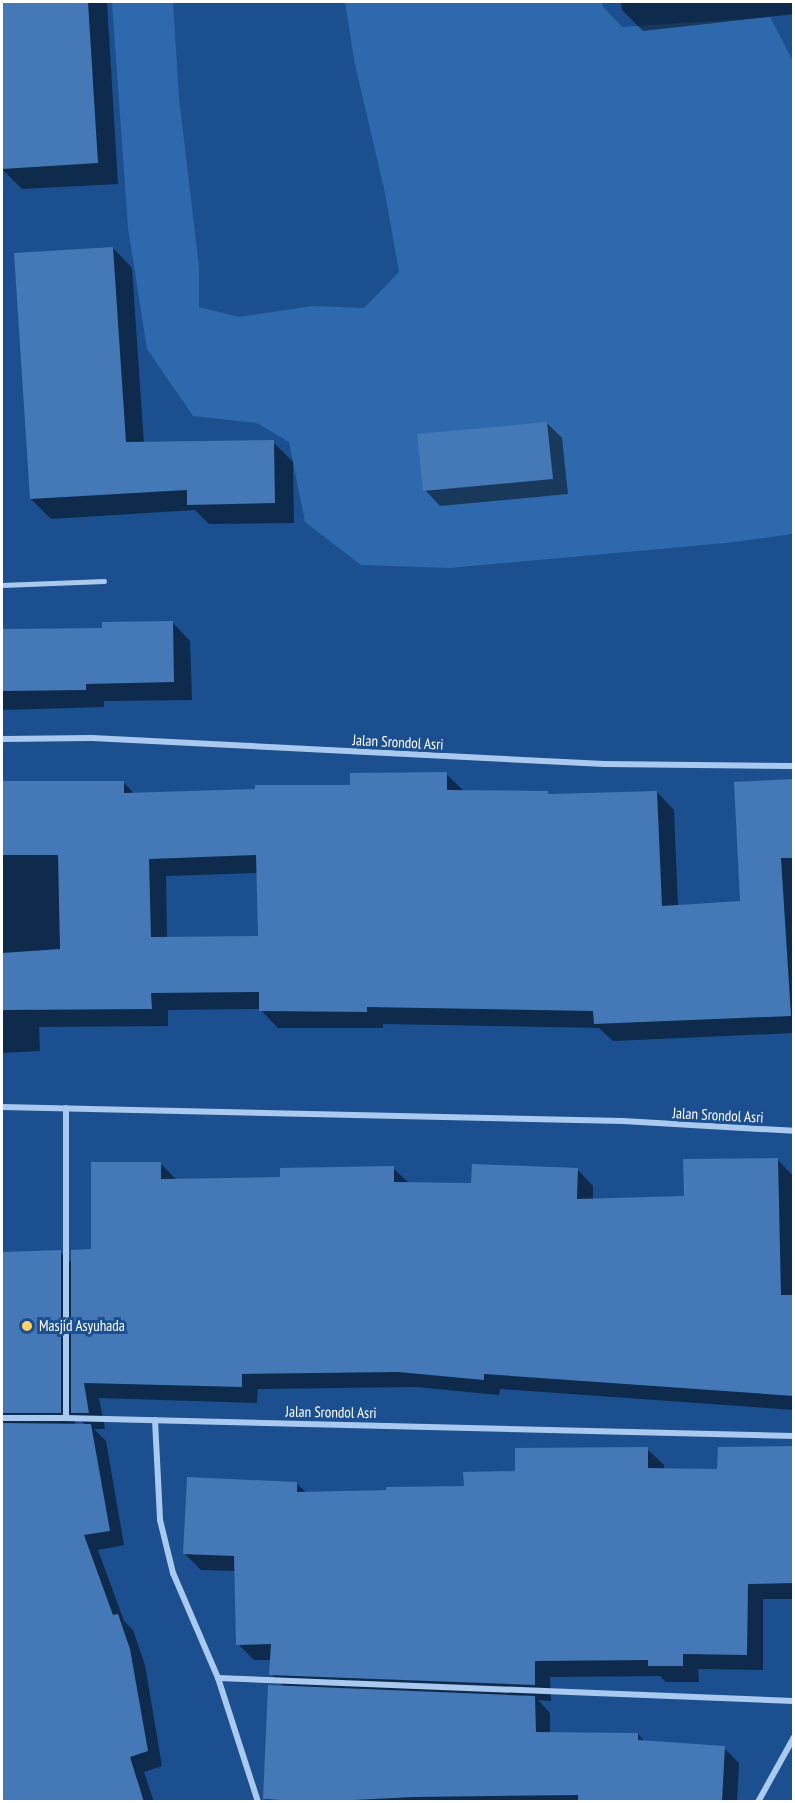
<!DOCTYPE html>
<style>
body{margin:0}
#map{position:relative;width:795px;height:1803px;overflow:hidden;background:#1b4f8f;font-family:"PT Sans Narrow",sans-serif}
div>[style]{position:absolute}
.green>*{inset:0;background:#2e69ad}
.shadow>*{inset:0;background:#0007}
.building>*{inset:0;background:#4478b7}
.lane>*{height:4.5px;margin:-2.25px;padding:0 2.25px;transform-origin:2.25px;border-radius:2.25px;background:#a9c9ee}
.street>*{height:6px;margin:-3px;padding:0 3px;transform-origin:3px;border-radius:3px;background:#a9c9ee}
.dots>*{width:16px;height:16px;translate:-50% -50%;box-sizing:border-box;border:3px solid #1b4f8f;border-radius:50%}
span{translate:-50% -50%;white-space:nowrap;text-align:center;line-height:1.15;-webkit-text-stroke:6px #1b4f8f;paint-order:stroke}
.street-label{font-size:15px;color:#fff}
.poi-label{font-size:15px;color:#fff}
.left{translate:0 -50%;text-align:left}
.frame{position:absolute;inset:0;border:3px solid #fff;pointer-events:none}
</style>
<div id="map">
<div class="green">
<i style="clip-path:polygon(112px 2px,173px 2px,179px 98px,199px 267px,199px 307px,239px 317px,312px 306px,364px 308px,399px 272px,385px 193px,354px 60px,345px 2px,602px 2px,603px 7px,622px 27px,770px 17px,794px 63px,793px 534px,726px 543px,449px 568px,361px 565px,305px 522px,289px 442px,257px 423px,193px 416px,147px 349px,128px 228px)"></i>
</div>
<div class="shadow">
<i style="clip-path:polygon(2px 2px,107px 2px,118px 184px,22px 189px,2px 169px)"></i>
<i style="clip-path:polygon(621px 2px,794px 2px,794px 14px,643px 31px,622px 10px)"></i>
<i style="clip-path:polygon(113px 248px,132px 268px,144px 444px,273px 442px,293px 462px,294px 523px,209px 524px,195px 510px,51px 519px,31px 499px)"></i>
<i style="clip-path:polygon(547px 423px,562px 438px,568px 494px,440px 506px,425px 490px)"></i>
<i style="clip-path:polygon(172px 622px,190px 641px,192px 700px,104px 701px,104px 707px,2px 710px,2px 630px,103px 630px)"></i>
<i style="clip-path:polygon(evenodd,446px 774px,464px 791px,547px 793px,550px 796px,657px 792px,674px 810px,678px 906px,741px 903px,794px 781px,794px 1033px,613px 1041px,599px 1028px,383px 1024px,383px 1028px,278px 1028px,260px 1009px,168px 1010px,168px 1026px,39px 1027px,40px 1051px,2px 1053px,2px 783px,124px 783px,135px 794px,352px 787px,446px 774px,258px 873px,259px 938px,167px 938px,166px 876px,258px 873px)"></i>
<i style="clip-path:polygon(evenodd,777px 1159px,793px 1176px,794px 1410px,500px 1389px,499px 1395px,416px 1387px,258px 1389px,257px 1403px,99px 1398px,105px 1429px,94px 1429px,106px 1441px,124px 1545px,98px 1550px,124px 1621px,133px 1630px,145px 1665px,162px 1766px,144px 1772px,154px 1802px,2px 1802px,2px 1254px,60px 1252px,73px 1264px,93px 1250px,161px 1164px,178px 1181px,282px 1178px,393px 1168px,409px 1183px,473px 1184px,577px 1169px,593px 1186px,593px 1200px,685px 1197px,777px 1159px,75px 1415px,86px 1425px,75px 1425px,75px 1415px)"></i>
<i style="clip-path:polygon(647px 1449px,664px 1465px,664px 1470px,719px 1470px,794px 1449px,794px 1599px,763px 1599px,763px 1670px,698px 1669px,699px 1682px,666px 1682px,660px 1676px,550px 1677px,551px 1701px,538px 1700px,550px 1713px,550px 1734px,638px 1734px,645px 1742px,724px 1748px,739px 1763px,737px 1802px,268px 1802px,264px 1798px,284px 1687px,271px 1674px,271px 1660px,254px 1660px,238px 1644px,236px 1571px,201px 1570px,185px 1554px,296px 1483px,307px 1493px,465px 1487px,516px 1473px)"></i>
</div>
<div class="building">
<i style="clip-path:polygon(2px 2px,88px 2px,98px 163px,2px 169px)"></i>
<i style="clip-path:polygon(113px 247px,126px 442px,274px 440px,275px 503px,187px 505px,187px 490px,30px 499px,14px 253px)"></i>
<i style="clip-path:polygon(547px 422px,553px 479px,423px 491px,417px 434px)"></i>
<i style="clip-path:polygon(173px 621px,174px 682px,86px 684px,86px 690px,2px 691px,2px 629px,102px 628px,102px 622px)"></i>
<i style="clip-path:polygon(evenodd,447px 772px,447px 790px,548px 791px,548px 794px,657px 791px,662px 906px,740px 901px,734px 782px,794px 779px,794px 858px,781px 858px,791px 1016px,594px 1024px,593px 1011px,367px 1007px,367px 1012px,259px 1011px,259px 992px,151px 993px,152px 1009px,2px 1010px,2px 953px,60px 949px,58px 855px,2px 855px,2px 781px,124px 781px,124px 793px,255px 789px,255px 785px,350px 785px,350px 773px,447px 772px,256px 855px,258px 936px,151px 937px,149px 859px,256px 855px)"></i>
<i style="clip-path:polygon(778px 1158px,781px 1295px,794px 1295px,794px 1396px,484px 1374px,484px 1380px,398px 1372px,242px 1374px,242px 1387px,84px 1383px,89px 1413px,71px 1413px,71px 1250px,91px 1249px,91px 1162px,161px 1162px,161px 1179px,280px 1177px,280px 1168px,394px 1166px,394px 1182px,471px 1183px,472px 1164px,578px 1168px,577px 1199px,684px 1196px,683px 1159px)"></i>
<i style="clip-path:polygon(61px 1250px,61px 1413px,2px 1413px,2px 1252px)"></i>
<i style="clip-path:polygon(2px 1423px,91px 1424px,110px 1531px,84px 1535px,113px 1615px,118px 1614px,130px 1649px,148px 1751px,130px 1757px,144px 1802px,2px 1802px)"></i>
<i style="clip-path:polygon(794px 1446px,794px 1583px,748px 1584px,747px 1655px,683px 1654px,683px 1666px,648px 1666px,648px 1660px,535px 1661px,535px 1685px,269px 1675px,271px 1644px,236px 1645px,234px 1556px,183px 1554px,187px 1477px,297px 1482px,297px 1492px,386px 1490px,386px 1487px,464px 1486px,463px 1472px,515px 1471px,515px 1448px,648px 1447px,648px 1468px,717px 1469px,718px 1447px)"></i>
<i style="clip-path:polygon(268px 1685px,535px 1696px,536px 1732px,638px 1733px,638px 1740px,725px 1746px,722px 1802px,578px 1801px,578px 1795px,414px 1797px,314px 1802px,263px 1799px)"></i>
</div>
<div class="lane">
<i style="left:2px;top:585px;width:102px;rotate:-2.2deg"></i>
</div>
<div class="street">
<i style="left:2px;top:739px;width:90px;rotate:-0.6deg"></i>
<i style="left:92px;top:738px;width:513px;rotate:2.91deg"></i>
<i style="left:604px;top:764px;width:190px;rotate:0.6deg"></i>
<i style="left:2px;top:1107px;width:621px;rotate:1.29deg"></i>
<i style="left:623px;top:1121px;width:171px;rotate:3.3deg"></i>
<i style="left:2px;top:1418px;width:64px"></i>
<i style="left:66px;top:1418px;width:310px;rotate:-90deg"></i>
<i style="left:66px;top:1418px;width:728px;rotate:1.42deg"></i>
<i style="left:155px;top:1420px;width:100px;rotate:87.1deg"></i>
<i style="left:160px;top:1520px;width:55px;rotate:76.2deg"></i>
<i style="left:173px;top:1573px;width:114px;rotate:66.8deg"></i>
<i style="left:218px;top:1678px;width:576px;rotate:2.29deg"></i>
<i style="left:218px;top:1678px;width:130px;rotate:72.1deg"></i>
<i style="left:758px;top:1802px;width:74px;rotate:-61deg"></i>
</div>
<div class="dots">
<i style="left:27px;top:1326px;background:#ffd166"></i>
</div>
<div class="street-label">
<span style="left:398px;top:742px;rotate:3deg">Jalan Srondol Asri</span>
<span style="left:718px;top:1115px;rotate:3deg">Jalan Srondol Asri</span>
<span style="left:331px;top:1412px;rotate:1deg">Jalan Srondol Asri</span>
</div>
<div class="poi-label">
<span class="left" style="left:39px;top:1326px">Masjid Asyuhada</span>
</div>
<div class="frame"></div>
</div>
